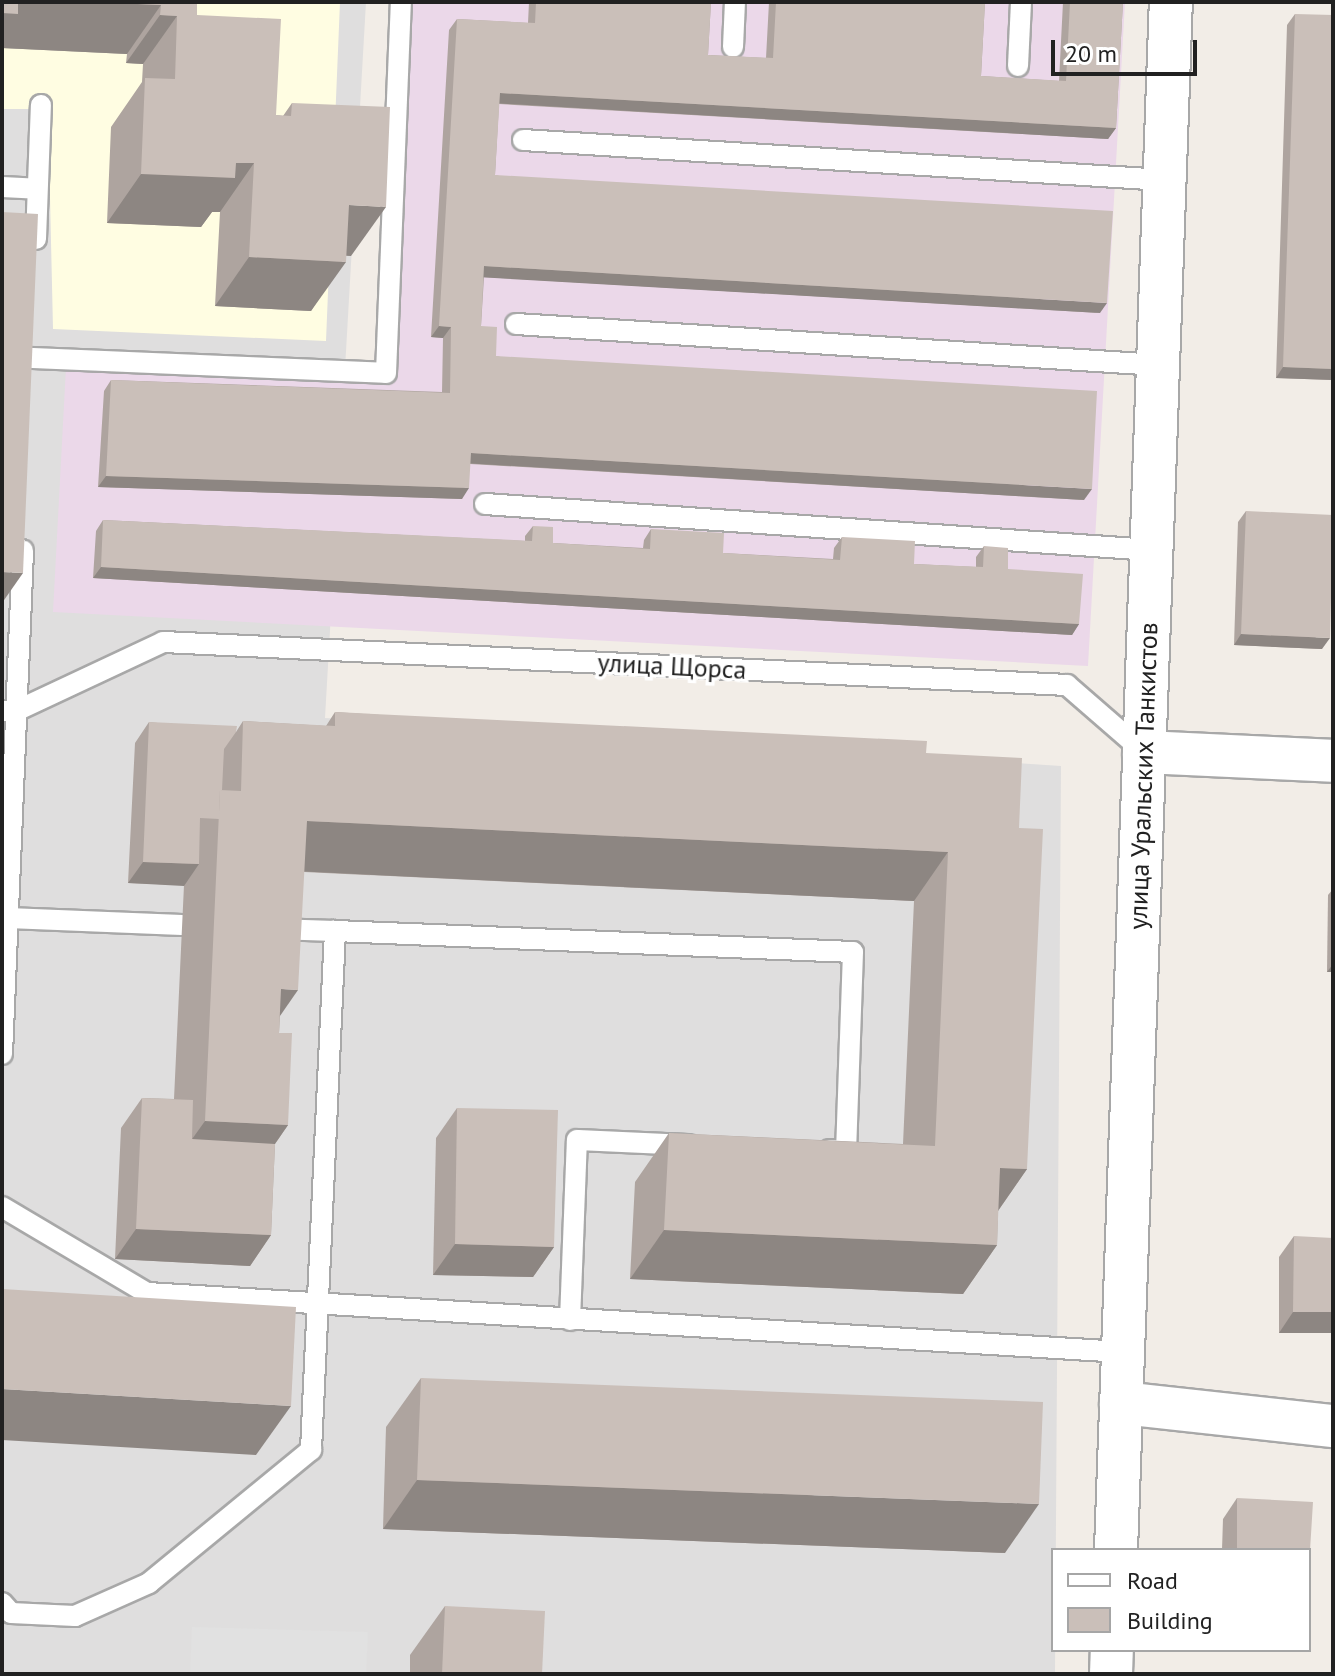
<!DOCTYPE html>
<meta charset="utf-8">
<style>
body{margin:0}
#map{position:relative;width:1335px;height:1676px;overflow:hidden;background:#f2ede7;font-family:"PT Sans",sans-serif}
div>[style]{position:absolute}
.residential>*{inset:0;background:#dfdede}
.industrial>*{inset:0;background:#ebd8e9}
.education>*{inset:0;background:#fffde2}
.parking>*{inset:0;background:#e1e1e1}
.roads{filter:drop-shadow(2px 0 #a8a8a8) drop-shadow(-2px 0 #a8a8a8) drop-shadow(0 2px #a8a8a8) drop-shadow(0 -2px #a8a8a8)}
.service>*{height:20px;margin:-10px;padding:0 10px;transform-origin:10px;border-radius:10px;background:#fff}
.minor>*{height:42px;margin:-21px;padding:0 21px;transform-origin:21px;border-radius:21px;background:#fff}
.wall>*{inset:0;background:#aea49f}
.shaded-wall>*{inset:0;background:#8d8682}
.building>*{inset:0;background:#cabfb9}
span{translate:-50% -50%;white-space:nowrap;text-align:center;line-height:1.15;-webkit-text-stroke:7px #fff;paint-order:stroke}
.street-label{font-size:26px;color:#212121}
.frame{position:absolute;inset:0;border:4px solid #212121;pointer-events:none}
.legend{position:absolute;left:1051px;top:1548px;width:260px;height:104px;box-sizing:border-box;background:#fff;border:2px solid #a6a6a6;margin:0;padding:10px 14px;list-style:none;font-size:24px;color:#212121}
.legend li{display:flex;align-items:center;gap:16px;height:40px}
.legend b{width:40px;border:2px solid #a6a6a6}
.scale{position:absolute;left:1051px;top:40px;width:146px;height:36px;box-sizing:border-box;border:4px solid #212121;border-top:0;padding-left:10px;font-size:24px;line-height:28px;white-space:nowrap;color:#212121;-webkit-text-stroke:6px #fff;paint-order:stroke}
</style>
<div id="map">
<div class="residential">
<i style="clip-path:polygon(2px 2px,366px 2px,325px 718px,1061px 766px,1055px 1674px,2px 1674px)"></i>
</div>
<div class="industrial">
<i style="clip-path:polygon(396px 2px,1125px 2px,1088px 666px,53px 612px,67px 348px,374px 366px)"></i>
</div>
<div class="education">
<i style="clip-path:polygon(2px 2px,340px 2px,326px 341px,53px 329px,48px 109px,2px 109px)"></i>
</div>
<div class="parking">
<i style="clip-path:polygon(192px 1627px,368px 1632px,366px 1674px,190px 1674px)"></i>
</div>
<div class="roads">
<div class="service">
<i style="left:733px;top:47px;width:45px;rotate:-87.5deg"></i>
<i style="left:1018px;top:66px;width:64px;rotate:-87.3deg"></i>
<i style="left:523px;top:140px;width:643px;rotate:3.57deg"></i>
<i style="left:2px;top:187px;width:35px;rotate:3deg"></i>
<i style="left:36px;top:239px;width:134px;rotate:-87.9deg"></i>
<i style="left:516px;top:324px;width:643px;rotate:3.65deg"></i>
<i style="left:31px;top:358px;width:355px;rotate:2.4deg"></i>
<i style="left:386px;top:373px;width:371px;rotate:-87.7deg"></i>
<i style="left:485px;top:504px;width:668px;rotate:3.95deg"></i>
<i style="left:2px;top:711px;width:14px"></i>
<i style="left:16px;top:711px;width:162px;rotate:-25.1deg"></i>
<i style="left:163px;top:642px;width:905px;rotate:2.72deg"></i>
<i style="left:1067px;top:685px;width:102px;rotate:41deg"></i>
<i style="left:8px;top:918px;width:174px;rotate:2.3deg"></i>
<i style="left:274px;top:929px;width:61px;rotate:1.9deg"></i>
<i style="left:2px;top:1054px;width:504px;rotate:-87.61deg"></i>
<i style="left:2px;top:1207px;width:169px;rotate:30.7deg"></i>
<i style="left:147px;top:1293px;width:978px;rotate:3.46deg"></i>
<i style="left:570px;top:1320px;width:180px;rotate:-87.8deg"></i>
<i style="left:577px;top:1140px;width:112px;rotate:2.6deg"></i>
<i style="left:2px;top:1603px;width:13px;rotate:48deg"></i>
<i style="left:11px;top:1613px;width:64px;rotate:2.7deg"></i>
<i style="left:75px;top:1616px;width:81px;rotate:-24deg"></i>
<i style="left:149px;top:1583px;width:210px;rotate:-39.4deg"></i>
<i style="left:311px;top:1450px;width:520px;rotate:-87.35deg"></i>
<i style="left:335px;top:931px;width:518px;rotate:2.32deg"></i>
<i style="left:853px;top:952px;width:199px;rotate:92deg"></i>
<i style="left:846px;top:1151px;width:17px;rotate:-177deg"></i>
</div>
<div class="minor">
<i style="left:1144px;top:752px;width:189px;rotate:2.7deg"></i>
<i style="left:1121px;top:1403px;width:213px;rotate:6.2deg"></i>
<i style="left:1116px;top:1550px;width:1549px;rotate:-87.97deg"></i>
<i style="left:1111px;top:1674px;width:24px;rotate:-88deg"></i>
</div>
</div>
<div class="wall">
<i style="clip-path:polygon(2px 2px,197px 2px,197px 15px,276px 115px,283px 116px,292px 103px,351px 256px,346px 255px,311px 311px,215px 306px,220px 212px,212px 212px,201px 227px,107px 223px,111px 127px,142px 82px,143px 64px,126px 63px,127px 54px,2px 48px)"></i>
<i style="clip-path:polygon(529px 2px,711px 2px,708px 55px,766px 58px,769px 2px,985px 2px,981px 76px,1059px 81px,1063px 2px,1123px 2px,1116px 128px,1108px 139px,499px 104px,495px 175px,1100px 313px,484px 277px,481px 326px,496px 356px,1084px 500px,470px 464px,462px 499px,98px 487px,104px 391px,111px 380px,442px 392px,443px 338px,431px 337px,449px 30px,457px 19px,528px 23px)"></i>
<i style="clip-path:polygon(1295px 14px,1333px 380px,1276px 378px,1287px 25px)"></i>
<i style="clip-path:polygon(1246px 511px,1322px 649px,1234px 645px,1238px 522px)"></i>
<i style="clip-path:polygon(103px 520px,525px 541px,525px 536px,533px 526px,553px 543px,643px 548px,644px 540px,651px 529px,723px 553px,833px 559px,834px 548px,842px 537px,914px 564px,976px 567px,976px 557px,984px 546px,1008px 569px,1079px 624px,1072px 635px,93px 578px,96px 531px)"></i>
<i style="clip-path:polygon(335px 712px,926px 753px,1019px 828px,1027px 1169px,998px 1211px,997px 1245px,963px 1294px,630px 1279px,635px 1182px,669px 1133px,903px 1144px,914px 901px,304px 872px,280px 1016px,279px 1033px,288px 1125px,275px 1144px,271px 1235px,250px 1266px,115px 1259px,121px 1128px,142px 1098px,174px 1099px,184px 885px,128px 883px,135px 743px,149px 722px,236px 732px,243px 721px,326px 726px)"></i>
<i style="clip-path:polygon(1333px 889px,1333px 972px,1327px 972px,1328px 895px)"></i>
<i style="clip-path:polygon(457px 1108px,554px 1247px,533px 1277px,433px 1275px,436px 1138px)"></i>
<i style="clip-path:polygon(1294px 1236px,1333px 1333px,1279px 1333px,1279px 1257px)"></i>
<i style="clip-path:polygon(421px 1378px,1005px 1553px,383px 1529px,386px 1427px)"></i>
<i style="clip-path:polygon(1237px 1498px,1309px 1550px,1222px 1550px,1223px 1519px)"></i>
<i style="clip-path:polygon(445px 1606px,542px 1674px,410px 1674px,410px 1655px)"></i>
</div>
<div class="shaded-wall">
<i style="clip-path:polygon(16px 2px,91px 2px,161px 5px,127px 54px,2px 48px,2px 13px)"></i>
<i style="clip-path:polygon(160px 15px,177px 16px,143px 64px,126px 63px)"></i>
<i style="clip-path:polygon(500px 93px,1116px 128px,1108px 139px,492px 103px)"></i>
<i style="clip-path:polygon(236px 163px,254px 163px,220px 212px,212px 212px,201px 227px,107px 223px,141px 174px)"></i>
<i style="clip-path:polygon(349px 205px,386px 207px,351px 256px,314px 254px)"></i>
<i style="clip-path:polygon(249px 257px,346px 262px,311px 311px,215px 306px)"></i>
<i style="clip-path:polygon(484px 266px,1107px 303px,1100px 313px,477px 277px)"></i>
<i style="clip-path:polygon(439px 326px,451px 327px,443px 338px,431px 337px)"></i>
<i style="clip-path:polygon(1283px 367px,1333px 369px,1333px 380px,1276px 378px)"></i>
<i style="clip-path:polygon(471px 453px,1092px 489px,1084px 500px,463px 463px)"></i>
<i style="clip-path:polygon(106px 476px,469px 488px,462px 499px,98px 487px)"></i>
<i style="clip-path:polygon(101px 567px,1079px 624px,1072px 635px,93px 578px)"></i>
<i style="clip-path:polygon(2px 572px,23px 573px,2px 603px)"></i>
<i style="clip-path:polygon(1241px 634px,1330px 638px,1322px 649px,1234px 645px)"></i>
<i style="clip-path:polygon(307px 821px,948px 852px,914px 901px,273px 870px)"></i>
<i style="clip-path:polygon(143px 862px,199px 864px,184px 886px,128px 883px)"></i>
<i style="clip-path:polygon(1333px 964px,1333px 972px,1327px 972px)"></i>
<i style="clip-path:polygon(281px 989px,298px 990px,264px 1039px)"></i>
<i style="clip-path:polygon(205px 1121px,288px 1125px,254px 1174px,170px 1170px)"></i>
<i style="clip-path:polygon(1000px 1168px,1027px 1169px,993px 1218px)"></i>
<i style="clip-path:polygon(136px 1229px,271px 1235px,250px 1266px,115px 1259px)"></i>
<i style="clip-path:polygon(664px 1230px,997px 1245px,963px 1294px,630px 1279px)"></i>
<i style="clip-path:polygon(455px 1244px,554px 1247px,533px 1277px,433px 1275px)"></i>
<i style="clip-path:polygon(1293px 1312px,1333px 1312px,1333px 1333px,1279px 1333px)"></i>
<i style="clip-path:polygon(2px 1389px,291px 1406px,256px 1455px,2px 1440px)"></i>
<i style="clip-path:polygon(417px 1480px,1039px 1504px,1005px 1553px,383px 1529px)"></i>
</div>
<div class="building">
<i style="clip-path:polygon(2px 2px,18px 2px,18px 14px,2px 13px)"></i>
<i style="clip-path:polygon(91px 2px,197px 2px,197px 15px,281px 19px,276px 115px,291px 116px,292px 103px,390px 107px,386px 207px,349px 205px,346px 262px,249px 257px,254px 163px,236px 163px,235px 178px,141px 174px,145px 78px,175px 79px,177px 16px,160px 15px,161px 5px)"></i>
<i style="clip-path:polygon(536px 2px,711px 2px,708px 55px,773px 58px,776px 2px,985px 2px,981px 76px,1066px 81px,1070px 2px,1123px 2px,1116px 128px,500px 93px,495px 175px,1113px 211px,1107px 303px,484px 266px,481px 326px,497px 327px,496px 356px,1097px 391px,1092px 489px,471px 453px,469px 488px,106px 476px,111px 380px,450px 393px,451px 327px,439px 326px,457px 19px,535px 23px)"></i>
<i style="clip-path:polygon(1295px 14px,1333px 15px,1333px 369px,1283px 367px)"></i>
<i style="clip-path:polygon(2px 212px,38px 214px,23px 573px,2px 572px)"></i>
<i style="clip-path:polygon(1246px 511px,1333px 515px,1330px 638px,1241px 634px)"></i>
<i style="clip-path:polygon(103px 520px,532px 541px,533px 526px,553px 527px,553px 543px,650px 549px,651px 529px,724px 533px,723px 553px,840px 560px,842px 537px,915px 541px,914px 564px,983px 567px,984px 546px,1008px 548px,1008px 569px,1083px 574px,1079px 624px,101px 567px)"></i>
<i style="clip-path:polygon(335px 712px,927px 741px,926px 753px,1022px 758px,1019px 828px,1043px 829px,1027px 1169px,1000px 1168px,997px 1245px,664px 1230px,669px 1133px,935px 1146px,948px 852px,307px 821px,298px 990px,281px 989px,279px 1033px,292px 1033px,288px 1125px,205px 1121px,220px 790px,241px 791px,243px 721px,335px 726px)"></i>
<i style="clip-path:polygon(149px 722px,237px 726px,236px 732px,224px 749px,222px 790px,220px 790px,219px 819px,200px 818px,199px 864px,143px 862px)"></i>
<i style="clip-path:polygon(142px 1098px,193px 1100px,192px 1139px,275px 1144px,271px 1235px,136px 1229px)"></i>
<i style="clip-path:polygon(457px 1108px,558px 1110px,554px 1247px,455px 1244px)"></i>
<i style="clip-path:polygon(1294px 1236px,1333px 1238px,1333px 1312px,1293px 1312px)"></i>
<i style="clip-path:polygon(2px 1289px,296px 1307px,291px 1406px,2px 1389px)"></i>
<i style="clip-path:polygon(421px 1378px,1043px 1402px,1039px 1504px,417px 1480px)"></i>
<i style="clip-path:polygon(1237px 1498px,1313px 1502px,1309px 1567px,1309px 1550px,1237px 1550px)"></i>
<i style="clip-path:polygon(445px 1606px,545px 1611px,542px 1674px,442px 1674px)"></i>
</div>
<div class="street-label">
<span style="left:672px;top:666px;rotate:3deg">улица Щорса</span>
<span style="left:1143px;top:776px;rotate:-88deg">улица Уральских Танкистов</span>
</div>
<div class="frame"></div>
<ul class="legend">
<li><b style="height:10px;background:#fff"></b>Road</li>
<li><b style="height:22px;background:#cabfb9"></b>Building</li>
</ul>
<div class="scale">20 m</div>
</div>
